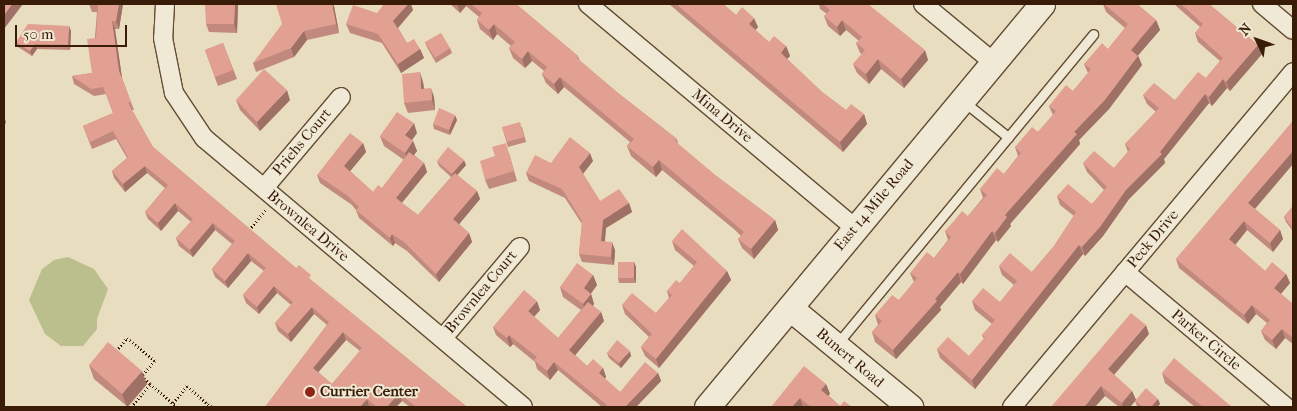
<!DOCTYPE html>
<style>
body{margin:0}
#map{position:relative;width:1297px;height:411px;overflow:hidden;background:#e8ddbf;font-family:"IM FELL French Canon",serif}
div>[style]{position:absolute}
.green>*{inset:0;background:#bbbf8e}
.path>*{height:2.5px;margin-top:-1.25px;transform-origin:0;background:repeating-linear-gradient(90deg,#381c07 0 1px,transparent 0 3.5px)}
.roads{filter:drop-shadow(1px 0 #644c35) drop-shadow(-1px 0 #644c35) drop-shadow(0 1px #644c35) drop-shadow(0 -1px #644c35)}
.lane>*{height:9px;margin:-4.5px;padding:0 4.5px;transform-origin:4.5px;border-radius:4.5px;background:#f0e9d5}
.street>*{height:18px;margin:-9px;padding:0 9px;transform-origin:9px;border-radius:9px;background:#f0e9d5}
.secondary>*{height:25px;margin:-12.5px;padding:0 12.5px;transform-origin:12.5px;border-radius:12.5px;background:#f0e9d5}
.wall>*{inset:0;background:#c28a7e}
.shaded-wall>*{inset:0;background:#9e7066}
.building>*{inset:0;background:#e1a092}
.dots>*{width:14px;height:14px;translate:-50% -50%;box-sizing:border-box;border:2px solid #f0e9d5;border-radius:50%}
span{translate:-50% -50%;white-space:nowrap;text-align:center;line-height:1.15;-webkit-text-stroke:4px #f0e9d5;paint-order:stroke}
.street-label{font-size:15px;color:#381c07}
.poi-label{font-size:15px;color:#381c07;font-weight:700}
.left{translate:0 -50%;text-align:left}
.frame{position:absolute;inset:0;border:5px solid #381c07;pointer-events:none}
.north{position:absolute;left:1232px;top:15px;width:50px;height:50px;-webkit-text-stroke:4px #f0e9d5;paint-order:stroke;rotate:312deg;font-size:14px;font-weight:700;line-height:20px;text-align:center;color:#381c07}
.north::after{content:'';display:block;margin:auto;width:18px;height:22px;background:#381c07;clip-path:polygon(50% 0,100% 100%,50% 72%,0 100%)}
.scale{position:absolute;left:15px;top:25px;width:112px;height:22px;box-sizing:border-box;border:2px solid #381c07;border-top:0;padding-left:6px;font-size:15px;line-height:18px;white-space:nowrap;color:#381c07;-webkit-text-stroke:4px #f0e9d5;paint-order:stroke}
</style>
<div id="map">
<div class="green">
<i style="clip-path:polygon(68px 257px,94px 269px,108px 289px,97px 319px,97px 329px,83px 346px,61px 346px,45px 334px,29px 300px,42px 269px,54px 260px)"></i>
</div>
<div class="path">
<i style="left:249px;top:230px;width:27px;rotate:-51deg"></i>
<i style="left:116px;top:351px;width:17px;rotate:-50deg"></i>
<i style="left:127px;top:338px;width:36px;rotate:39deg"></i>
<i style="left:155px;top:361px;width:20px;rotate:131deg"></i>
<i style="left:150px;top:384px;width:35px;rotate:40deg"></i>
<i style="left:173px;top:403px;width:22px;rotate:-51deg"></i>
<i style="left:187px;top:386px;width:28px;rotate:41deg"></i>
<i style="left:131px;top:407px;width:30px;rotate:-50deg"></i>
<i style="left:150px;top:384px;width:8px;rotate:-140deg"></i>
<i style="left:206px;top:407px;width:4px;rotate:-56deg"></i>
<i style="left:208px;top:404px;width:5px;rotate:37deg"></i>
</div>
<div class="roads">
<div class="lane">
<i style="left:963px;top:101px;width:58px;rotate:38.7deg"></i>
<i style="left:837px;top:344px;width:402px;rotate:-50.4deg"></i>
</div>
<div class="street">
<i style="left:165px;top:4px;width:34px;rotate:93deg"></i>
<i style="left:163px;top:38px;width:56px;rotate:78.7deg"></i>
<i style="left:174px;top:93px;width:54px;rotate:56.3deg"></i>
<i style="left:204px;top:138px;width:417px;rotate:40.1deg"></i>
<i style="left:588px;top:4px;width:349px;rotate:40deg"></i>
<i style="left:923px;top:4px;width:91px;rotate:39.6deg"></i>
<i style="left:1262px;top:4px;width:40px;rotate:40deg"></i>
<i style="left:264px;top:188px;width:119px;rotate:-49.8deg"></i>
<i style="left:1125px;top:272px;width:210px;rotate:40deg"></i>
<i style="left:443px;top:338px;width:119px;rotate:-49.8deg"></i>
<i style="left:1012px;top:407px;width:437px;rotate:-50deg"></i>
</div>
<div class="secondary">
<i style="left:790px;top:308px;width:156px;rotate:39.5deg"></i>
<i style="left:707px;top:407px;width:524px;rotate:-50.26deg"></i>
</div>
</div>
<div class="wall">
<i style="clip-path:polygon(evenodd,89px 4px,123px 4px,119px 29px,115px 29px,122px 78px,134px 110px,132px 110px,153px 147px,296px 268px,467px 407px,410px 407px,402px 401px,396px 407px,371px 407px,369px 406px,368px 407px,265px 407px,327px 325px,314px 314px,291px 342px,278px 331px,275px 323px,291px 305px,277px 293px,259px 314px,246px 303px,243px 295px,264px 271px,251px 261px,228px 288px,215px 277px,212px 269px,232px 244px,215px 230px,193px 257px,179px 246px,176px 238px,191px 222px,178px 211px,161px 231px,148px 219px,145px 212px,165px 188px,147px 173px,125px 192px,114px 178px,112px 171px,127px 158px,116px 139px,92px 149px,83px 126px,113px 113px,106px 94px,94px 96px,74px 84px,72px 76px,92px 73px,97px 12px,92px 12px,89px 4px,346px 340px,360px 351px,332px 384px,318px 372px,346px 340px)"></i>
<i style="clip-path:polygon(238px 4px,237px 33px,209px 32px,206px 24px)"></i>
<i style="clip-path:polygon(450px 4px,516px 4px,578px 56px,580px 61px,618px 93px,677px 139px,678px 144px,715px 175px,775px 220px,778px 230px,754px 259px,742px 248px,738px 239px,741px 236px,735px 230px,662px 170px,656px 177px,631px 156px,627px 146px,630px 142px,564px 87px,558px 94px,546px 83px,542px 74px,544px 71px,532px 61px,525px 68px,513px 58px,509px 48px,511px 46px,497px 34px,493px 40px,480px 29px,477px 20px,479px 17px,466px 6px,460px 13px)"></i>
<i style="clip-path:polygon(669px 4px,723px 4px,736px 15px,758px 27px,755px 30px,769px 42px,786px 46px,790px 56px,787px 59px,822px 92px,846px 110px,864px 114px,867px 124px,843px 152px)"></i>
<i style="clip-path:polygon(819px 4px,868px 4px,928px 60px,904px 88px,881px 69px,869px 84px,857px 73px,853px 64px,862px 54px,860px 53px,856px 43px,859px 41px,846px 30px,840px 36px,828px 26px,824px 16px,827px 14px,820px 9px)"></i>
<i style="clip-path:polygon(1103px 4px,1137px 4px,1156px 20px,1160px 30px,1138px 55px,1142px 65px,1109px 109px,1079px 140px,1080px 144px,1010px 224px,1011px 226px,998px 242px,996px 240px,963px 284px,961px 282px,940px 307px,941px 310px,896px 359px,875px 342px,872px 332px,878px 325px,875px 315px,899px 300px,914px 282px,910px 273px,934px 258px,948px 240px,945px 231px,968px 216px,983px 198px,980px 189px,1004px 174px,1018px 156px,1015px 147px,1038px 132px,1053px 115px,1049px 106px,1073px 91px,1088px 73px,1084px 64px,1108px 49px,1125px 28px,1106px 12px)"></i>
<i style="clip-path:polygon(1174px 4px,1209px 4px,1258px 45px,1262px 54px,1230px 91px,1227px 88px,1212px 106px,1209px 103px,1164px 159px,1165px 163px,1129px 199px,1103px 236px,1085px 256px,1083px 254px,975px 389px,940px 358px,937px 349px,969px 356px,984px 339px,982px 335px,992px 324px,975px 310px,972px 301px,1000px 302px,1014px 285px,1002px 275px,999px 266px,1032px 272px,1054px 246px,1074px 216px,1060px 205px,1057px 196px,1092px 204px,1104px 190px,1087px 172px,1083px 163px,1114px 168px,1128px 152px,1125px 144px,1156px 112px,1147px 104px,1143px 95px,1175px 100px,1206px 78px,1220px 61px,1198px 42px,1195px 33px,1200px 27px)"></i>
<i style="clip-path:polygon(334px 6px,339px 33px,307px 40px,294px 57px,256px 72px,253px 63px)"></i>
<i style="clip-path:polygon(413px 10px,398px 28px,407px 43px,420px 49px,424px 58px,401px 73px,382px 43px,350px 33px,346px 24px,377px 13px)"></i>
<i style="clip-path:polygon(71px 31px,70px 50px,37px 49px,32px 56px,18px 47px,16px 42px)"></i>
<i style="clip-path:polygon(425px 42px,450px 48px,452px 53px,436px 63px,427px 47px)"></i>
<i style="clip-path:polygon(223px 43px,237px 79px,218px 86px,205px 50px)"></i>
<i style="clip-path:polygon(423px 82px,424px 88px,434px 97px,435px 110px,408px 113px,404px 103px)"></i>
<i style="clip-path:polygon(236px 100px,290px 100px,260px 131px,240px 110px)"></i>
<i style="clip-path:polygon(457px 120px,450px 135px,434px 129px,433px 124px)"></i>
<i style="clip-path:polygon(1293px 121px,1293px 164px,1255px 209px,1280px 230px,1283px 239px,1273px 252px,1247px 230px,1235px 245px,1265px 271px,1286px 274px,1290px 283px,1281px 294px,1293px 304px,1293px 344px,1285px 338px,1276px 349px,1265px 340px,1261px 331px,1267px 323px,1256px 314px,1248px 324px,1179px 268px,1176px 259px)"></i>
<i style="clip-path:polygon(502px 127px,522px 127px,526px 142px,508px 147px)"></i>
<i style="clip-path:polygon(417px 133px,412px 140px,413px 141px,417px 151px,414px 155px,424px 163px,427px 172px,402px 203px,418px 215px,451px 177px,439px 166px,437px 161px,466px 165px,457px 175px,477px 191px,480px 199px,459px 224px,469px 233px,472px 242px,439px 282px,407px 251px,395px 243px,393px 246px,359px 218px,356px 210px,352px 205px,320px 183px,317px 175px,363px 143px,366px 152px,350px 171px,373px 192px,382px 188px,404px 160px,384px 146px,380px 136px)"></i>
<i style="clip-path:polygon(509px 153px,517px 181px,489px 189px,485px 180px)"></i>
<i style="clip-path:polygon(593px 161px,583px 174px,600px 201px,629px 203px,632px 212px,606px 228px,605px 241px,615px 250px,614px 265px,582px 262px,579px 254px,582px 224px,565px 198px,529px 181px,526px 173px,551px 163px)"></i>
<i style="clip-path:polygon(1293px 206px,1293px 231px,1286px 222px,1284px 217px)"></i>
<i style="clip-path:polygon(672px 241px,727px 271px,731px 280px,659px 368px,645px 356px,641px 347px,649px 337px,625px 314px,622px 305px,656px 313px,669px 298px,667px 291px,680px 283px,694px 266px,675px 250px)"></i>
<i style="clip-path:polygon(634px 262px,636px 267px,636px 283px,619px 283px,618px 278px)"></i>
<i style="clip-path:polygon(593px 275px,597px 285px,591px 294px,594px 304px,593px 306px,601px 312px,604px 321px,575px 355px,587px 366px,603px 368px,606px 377px,605px 379px,620px 392px,658px 373px,661px 381px,636px 407px,602px 407px,558px 370px,550px 380px,537px 369px,535px 362px,513px 344px,510px 347px,496px 335px,493px 327px,540px 310px,534px 317px,558px 338px,581px 310px,563px 297px,560px 287px)"></i>
<i style="clip-path:polygon(1149px 334px,1114px 375px,1132px 391px,1136px 400px,1130px 407px,1119px 407px,1105px 396px,1051px 407px)"></i>
<i style="clip-path:polygon(607px 353px,631px 356px,621px 368px,609px 358px)"></i>
<i style="clip-path:polygon(89px 365px,147px 384px,128px 407px,94px 379px)"></i>
<i style="clip-path:polygon(1162px 373px,1232px 407px,1195px 407px,1165px 383px)"></i>
<i style="clip-path:polygon(826px 384px,830px 394px,828px 395px,840px 406px,852px 407px,771px 407px)"></i>
<i style="clip-path:polygon(1158px 399px,1160px 404px,1157px 407px,1139px 407px,1137px 406px,1135px 401px)"></i>
</div>
<div class="shaded-wall">
<i style="clip-path:polygon(12px 4px,23px 4px,4px 29px,4px 15px)"></i>
<i style="clip-path:polygon(119px 4px,123px 4px,119px 29px,116px 21px)"></i>
<i style="clip-path:polygon(235px 4px,238px 4px,237px 33px,234px 24px)"></i>
<i style="clip-path:polygon(332px 4px,333px 4px,334px 6px,339px 33px,336px 24px)"></i>
<i style="clip-path:polygon(408px 4px,411px 4px,413px 10px,396px 30px,393px 21px)"></i>
<i style="clip-path:polygon(457px 4px,465px 4px,466px 6px,460px 13px)"></i>
<i style="clip-path:polygon(754px 18px,758px 27px,752px 34px,749px 24px)"></i>
<i style="clip-path:polygon(842px 20px,846px 30px,840px 36px,837px 27px)"></i>
<i style="clip-path:polygon(1156px 20px,1160px 30px,1135px 59px,1131px 50px)"></i>
<i style="clip-path:polygon(112px 21px,115px 29px,122px 78px,119px 71px)"></i>
<i style="clip-path:polygon(494px 24px,497px 34px,493px 40px,489px 30px)"></i>
<i style="clip-path:polygon(69px 26px,71px 31px,70px 50px,68px 45px)"></i>
<i style="clip-path:polygon(304px 31px,307px 40px,294px 57px,291px 48px)"></i>
<i style="clip-path:polygon(35px 44px,37px 49px,32px 56px,30px 51px)"></i>
<i style="clip-path:polygon(1258px 45px,1262px 54px,1230px 91px,1226px 82px)"></i>
<i style="clip-path:polygon(786px 46px,790px 56px,784px 62px,781px 53px)"></i>
<i style="clip-path:polygon(420px 49px,424px 58px,401px 73px,398px 64px)"></i>
<i style="clip-path:polygon(925px 50px,928px 60px,904px 88px,901px 79px)"></i>
<i style="clip-path:polygon(528px 51px,532px 61px,525px 68px,522px 59px)"></i>
<i style="clip-path:polygon(1138px 56px,1142px 65px,1109px 109px,1079px 140px,1080px 144px,1010px 224px,1011px 226px,998px 242px,995px 233px,1005px 215px)"></i>
<i style="clip-path:polygon(878px 59px,881px 69px,869px 84px,866px 74px)"></i>
<i style="clip-path:polygon(420px 72px,423px 82px,425px 98px,421px 89px)"></i>
<i style="clip-path:polygon(560px 77px,564px 87px,558px 94px,554px 84px)"></i>
<i style="clip-path:polygon(1223px 79px,1227px 88px,1212px 106px,1209px 97px)"></i>
<i style="clip-path:polygon(431px 88px,434px 97px,435px 110px,432px 100px)"></i>
<i style="clip-path:polygon(287px 90px,290px 100px,260px 131px,257px 122px)"></i>
<i style="clip-path:polygon(1205px 94px,1209px 103px,1164px 159px,1165px 163px,1129px 199px,1103px 236px,1085px 256px,1082px 247px,1126px 190px,1160px 152px)"></i>
<i style="clip-path:polygon(864px 114px,867px 124px,843px 152px,840px 142px)"></i>
<i style="clip-path:polygon(455px 115px,457px 120px,450px 135px,449px 130px)"></i>
<i style="clip-path:polygon(4px 117px,6px 122px,4px 128px)"></i>
<i style="clip-path:polygon(414px 123px,417px 133px,408px 145px,405px 135px)"></i>
<i style="clip-path:polygon(413px 141px,417px 151px,408px 163px,405px 153px)"></i>
<i style="clip-path:polygon(363px 143px,366px 152px,347px 175px,344px 166px)"></i>
<i style="clip-path:polygon(1293px 151px,1293px 164px,1252px 212px,1248px 203px)"></i>
<i style="clip-path:polygon(590px 153px,593px 161px,582px 175px,579px 167px)"></i>
<i style="clip-path:polygon(464px 160px,466px 165px,454px 179px,452px 174px)"></i>
<i style="clip-path:polygon(659px 160px,662px 170px,656px 177px,653px 167px)"></i>
<i style="clip-path:polygon(424px 163px,427px 172px,399px 206px,396px 198px)"></i>
<i style="clip-path:polygon(145px 166px,147px 173px,125px 192px,123px 184px)"></i>
<i style="clip-path:polygon(477px 191px,480px 199px,456px 228px,453px 219px)"></i>
<i style="clip-path:polygon(175px 203px,178px 211px,161px 231px,158px 223px)"></i>
<i style="clip-path:polygon(629px 203px,632px 212px,606px 228px,604px 249px,601px 241px,603px 220px)"></i>
<i style="clip-path:polygon(775px 220px,778px 230px,754px 259px,751px 249px)"></i>
<i style="clip-path:polygon(1244px 221px,1247px 230px,1232px 249px,1229px 239px)"></i>
<i style="clip-path:polygon(213px 223px,215px 230px,193px 257px,190px 250px)"></i>
<i style="clip-path:polygon(1280px 230px,1283px 239px,1273px 252px,1270px 243px)"></i>
<i style="clip-path:polygon(992px 231px,996px 240px,963px 284px,960px 274px)"></i>
<i style="clip-path:polygon(469px 233px,472px 242px,439px 282px,436px 274px)"></i>
<i style="clip-path:polygon(392px 234px,395px 243px,393px 246px,390px 238px)"></i>
<i style="clip-path:polygon(612px 242px,615px 250px,614px 265px,611px 257px)"></i>
<i style="clip-path:polygon(1079px 245px,1083px 254px,975px 389px,972px 380px)"></i>
<i style="clip-path:polygon(248px 253px,251px 261px,228px 288px,225px 281px)"></i>
<i style="clip-path:polygon(634px 262px,636px 267px,636px 283px,634px 278px)"></i>
<i style="clip-path:polygon(727px 271px,731px 280px,659px 368px,656px 359px)"></i>
<i style="clip-path:polygon(958px 272px,961px 282px,940px 307px,941px 310px,896px 359px,893px 350px)"></i>
<i style="clip-path:polygon(1286px 274px,1290px 283px,1278px 297px,1274px 288px)"></i>
<i style="clip-path:polygon(593px 275px,597px 285px,587px 298px,584px 288px)"></i>
<i style="clip-path:polygon(274px 286px,277px 293px,259px 314px,257px 307px)"></i>
<i style="clip-path:polygon(591px 294px,594px 304px,586px 314px,583px 304px)"></i>
<i style="clip-path:polygon(537px 301px,540px 310px,531px 320px,528px 311px)"></i>
<i style="clip-path:polygon(1252px 305px,1256px 314px,1248px 324px,1244px 315px)"></i>
<i style="clip-path:polygon(312px 307px,314px 314px,291px 342px,288px 334px)"></i>
<i style="clip-path:polygon(601px 312px,604px 321px,572px 359px,569px 350px)"></i>
<i style="clip-path:polygon(1146px 325px,1149px 334px,1111px 378px,1108px 369px)"></i>
<i style="clip-path:polygon(1282px 329px,1285px 338px,1276px 349px,1272px 340px)"></i>
<i style="clip-path:polygon(343px 332px,346px 340px,316px 375px,313px 368px)"></i>
<i style="clip-path:polygon(509px 335px,513px 344px,510px 347px,507px 338px)"></i>
<i style="clip-path:polygon(630px 351px,631px 356px,621px 368px,619px 363px)"></i>
<i style="clip-path:polygon(554px 362px,558px 370px,550px 380px,547px 371px)"></i>
<i style="clip-path:polygon(603px 368px,606px 377px,602px 382px,599px 373px)"></i>
<i style="clip-path:polygon(142px 371px,147px 384px,127px 407px,122px 394px)"></i>
<i style="clip-path:polygon(658px 373px,661px 381px,636px 407px,625px 407px)"></i>
<i style="clip-path:polygon(826px 384px,830px 394px,825px 399px,821px 390px)"></i>
<i style="clip-path:polygon(1101px 386px,1105px 396px,1095px 407px,1084px 407px)"></i>
<i style="clip-path:polygon(1132px 391px,1136px 400px,1130px 407px,1123px 407px,1122px 403px)"></i>
<i style="clip-path:polygon(399px 393px,402px 401px,396px 407px,387px 407px)"></i>
<i style="clip-path:polygon(800px 398px,803px 407px,792px 407px)"></i>
<i style="clip-path:polygon(367px 399px,369px 406px,368px 407px,360px 407px)"></i>
<i style="clip-path:polygon(1158px 399px,1160px 404px,1157px 407px,1151px 407px)"></i>
</div>
<div class="building">
<i style="clip-path:polygon(4px 4px,12px 4px,4px 15px)"></i>
<i style="clip-path:polygon(evenodd,89px 4px,119px 4px,116px 21px,112px 21px,119px 71px,131px 102px,128px 103px,153px 147px,296px 268px,299px 265px,311px 275px,309px 278px,467px 407px,416px 407px,399px 393px,387px 407px,377px 407px,367px 399px,360px 407px,265px 407px,329px 322px,312px 307px,288px 334px,275px 323px,293px 302px,274px 286px,257px 307px,243px 295px,266px 268px,248px 253px,225px 281px,212px 269px,235px 241px,213px 223px,190px 250px,176px 238px,193px 219px,175px 203px,158px 223px,145px 212px,168px 185px,145px 166px,123px 184px,112px 171px,128px 157px,113px 131px,90px 142px,83px 126px,113px 113px,103px 87px,91px 89px,72px 76px,92px 73px,87px 39px,96px 38px,98px 5px,89px 4px,343px 332px,362px 348px,332px 384px,313px 368px,343px 332px)"></i>
<i style="clip-path:polygon(205px 4px,235px 4px,234px 24px,206px 24px)"></i>
<i style="clip-path:polygon(276px 4px,332px 4px,336px 24px,304px 31px,291px 48px,253px 63px,282px 24px)"></i>
<i style="clip-path:polygon(384px 4px,408px 4px,393px 21px,407px 43px,414px 39px,420px 49px,398px 64px,378px 34px,346px 24px,353px 5px,377px 13px)"></i>
<i style="clip-path:polygon(471px 4px,516px 4px,578px 56px,577px 58px,618px 93px,677px 139px,675px 141px,715px 175px,775px 220px,751px 249px,738px 239px,744px 232px,731px 221px,659px 160px,653px 167px,627px 146px,634px 139px,560px 77px,554px 84px,542px 74px,547px 67px,528px 51px,522px 59px,509px 48px,515px 42px,494px 24px,489px 30px,477px 20px,482px 13px)"></i>
<i style="clip-path:polygon(676px 4px,723px 4px,736px 15px,742px 7px,754px 18px,749px 24px,769px 42px,774px 36px,786px 46px,781px 53px,822px 92px,846px 110px,851px 104px,864px 114px,840px 142px)"></i>
<i style="clip-path:polygon(823px 4px,868px 4px,925px 50px,901px 79px,878px 59px,866px 74px,853px 64px,865px 50px,856px 43px,862px 37px,842px 20px,837px 27px,824px 16px,830px 10px)"></i>
<i style="clip-path:polygon(1104px 4px,1137px 4px,1156px 20px,1131px 50px,1138px 56px,1105px 100px,1074px 132px,1077px 134px,1005px 215px,1007px 217px,995px 233px,992px 231px,960px 274px,958px 272px,935px 299px,937px 301px,893px 350px,872px 332px,882px 321px,875px 315px,892px 295px,899px 300px,917px 278px,910px 273px,927px 252px,934px 258px,951px 237px,945px 231px,954px 221px,962px 211px,968px 216px,987px 195px,980px 189px,997px 168px,1004px 174px,1021px 153px,1015px 147px,1032px 127px,1038px 132px,1056px 111px,1049px 106px,1066px 85px,1073px 91px,1091px 69px,1084px 64px,1102px 43px,1108px 49px,1128px 24px)"></i>
<i style="clip-path:polygon(1181px 4px,1209px 4px,1258px 45px,1226px 82px,1223px 79px,1209px 97px,1205px 94px,1160px 152px,1162px 154px,1126px 190px,1100px 227px,1082px 247px,1079px 245px,972px 380px,937px 349px,948px 337px,969px 356px,985px 337px,982px 335px,995px 320px,972px 301px,983px 288px,1000px 302px,1017px 281px,999px 266px,1010px 253px,1032px 272px,1054px 246px,1076px 212px,1057px 196px,1068px 184px,1092px 204px,1107px 187px,1083px 163px,1094px 151px,1114px 168px,1130px 149px,1125px 144px,1159px 108px,1143px 95px,1154px 83px,1175px 100px,1198px 72px,1206px 78px,1223px 58px,1195px 33px,1203px 24px)"></i>
<i style="clip-path:polygon(28px 24px,69px 26px,68px 45px,35px 44px,30px 51px,16px 42px)"></i>
<i style="clip-path:polygon(441px 33px,450px 48px,435px 58px,425px 42px)"></i>
<i style="clip-path:polygon(223px 43px,233px 70px,215px 77px,205px 50px)"></i>
<i style="clip-path:polygon(264px 69px,287px 90px,257px 122px,236px 100px)"></i>
<i style="clip-path:polygon(420px 72px,421px 89px,431px 88px,432px 100px,404px 103px,402px 74px)"></i>
<i style="clip-path:polygon(439px 108px,455px 115px,449px 130px,433px 124px)"></i>
<i style="clip-path:polygon(397px 112px,414px 123px,405px 135px,413px 141px,405px 153px,380px 136px)"></i>
<i style="clip-path:polygon(1293px 121px,1293px 151px,1248px 203px,1280px 230px,1270px 243px,1244px 221px,1229px 239px,1265px 271px,1272px 262px,1286px 274px,1274px 288px,1293px 304px,1293px 338px,1282px 329px,1272px 340px,1261px 331px,1270px 320px,1252px 305px,1244px 315px,1176px 259px)"></i>
<i style="clip-path:polygon(520px 122px,524px 137px,507px 142px,502px 127px)"></i>
<i style="clip-path:polygon(350px 133px,363px 143px,344px 166px,373px 192px,378px 185px,382px 188px,409px 152px,424px 163px,396px 198px,418px 215px,455px 173px,477px 191px,453px 219px,469px 233px,436px 274px,404px 242px,392px 234px,390px 238px,356px 210px,359px 207px,348px 196px,317px 175px)"></i>
<i style="clip-path:polygon(570px 137px,590px 153px,579px 167px,600px 201px,619px 189px,629px 203px,603px 220px,601px 241px,612px 242px,611px 257px,579px 254px,582px 221px,562px 189px,526px 173px,535px 155px,551px 163px)"></i>
<i style="clip-path:polygon(506px 143px,514px 171px,485px 180px,480px 161px,495px 156px,492px 147px)"></i>
<i style="clip-path:polygon(448px 147px,464px 160px,452px 174px,437px 161px)"></i>
<i style="clip-path:polygon(1293px 206px,1293px 229px,1284px 217px)"></i>
<i style="clip-path:polygon(682px 229px,727px 271px,656px 359px,641px 347px,652px 334px,622px 305px,632px 293px,656px 313px,672px 295px,667px 291px,676px 280px,680px 283px,697px 262px,672px 241px)"></i>
<i style="clip-path:polygon(618px 262px,634px 262px,634px 278px,618px 278px)"></i>
<i style="clip-path:polygon(577px 263px,593px 275px,584px 288px,591px 294px,583px 304px,560px 287px)"></i>
<i style="clip-path:polygon(524px 290px,537px 301px,528px 311px,558px 338px,588px 302px,601px 312px,569px 350px,587px 366px,593px 359px,603px 368px,599px 373px,620px 392px,645px 362px,658px 373px,625px 407px,605px 407px,607px 405px,554px 362px,547px 371px,534px 360px,537px 357px,509px 335px,507px 338px,493px 327px)"></i>
<i style="clip-path:polygon(1131px 313px,1146px 325px,1108px 369px,1132px 391px,1122px 403px,1101px 386px,1084px 407px,1051px 407px)"></i>
<i style="clip-path:polygon(617px 340px,630px 351px,619px 363px,607px 353px)"></i>
<i style="clip-path:polygon(108px 342px,142px 371px,122px 394px,89px 365px)"></i>
<i style="clip-path:polygon(1174px 358px,1232px 407px,1203px 407px,1162px 373px)"></i>
<i style="clip-path:polygon(804px 366px,826px 384px,821px 390px,840px 406px,844px 401px,852px 407px,811px 407px,800px 398px,792px 407px,771px 407px)"></i>
<i style="clip-path:polygon(1146px 388px,1158px 399px,1151px 407px,1143px 407px,1135px 401px)"></i>
</div>
<div class="dots">
<i style="left:310px;top:392px;background:#8f2418"></i>
</div>
<div class="street-label">
<span style="left:722px;top:116px;rotate:40deg">Mina Drive</span>
<span style="left:302px;top:142px;rotate:-50deg">Priehs Court</span>
<span style="left:874px;top:205px;rotate:-50deg">East 14 Mile Road</span>
<span style="left:308px;top:226px;rotate:40deg">Brownlea Drive</span>
<span style="left:1153px;top:239px;rotate:-50deg">Peck Drive</span>
<span style="left:481px;top:292px;rotate:-50deg">Brownlea Court</span>
<span style="left:1206px;top:340px;rotate:40deg">Parker Circle</span>
<span style="left:850px;top:358px;rotate:40deg">Bunert Road</span>
</div>
<div class="poi-label">
<span class="left" style="left:320px;top:392px">Currier Center</span>
</div>
<div class="frame"></div>
<div class="north">N</div>
<div class="scale">50 m</div>
</div>
